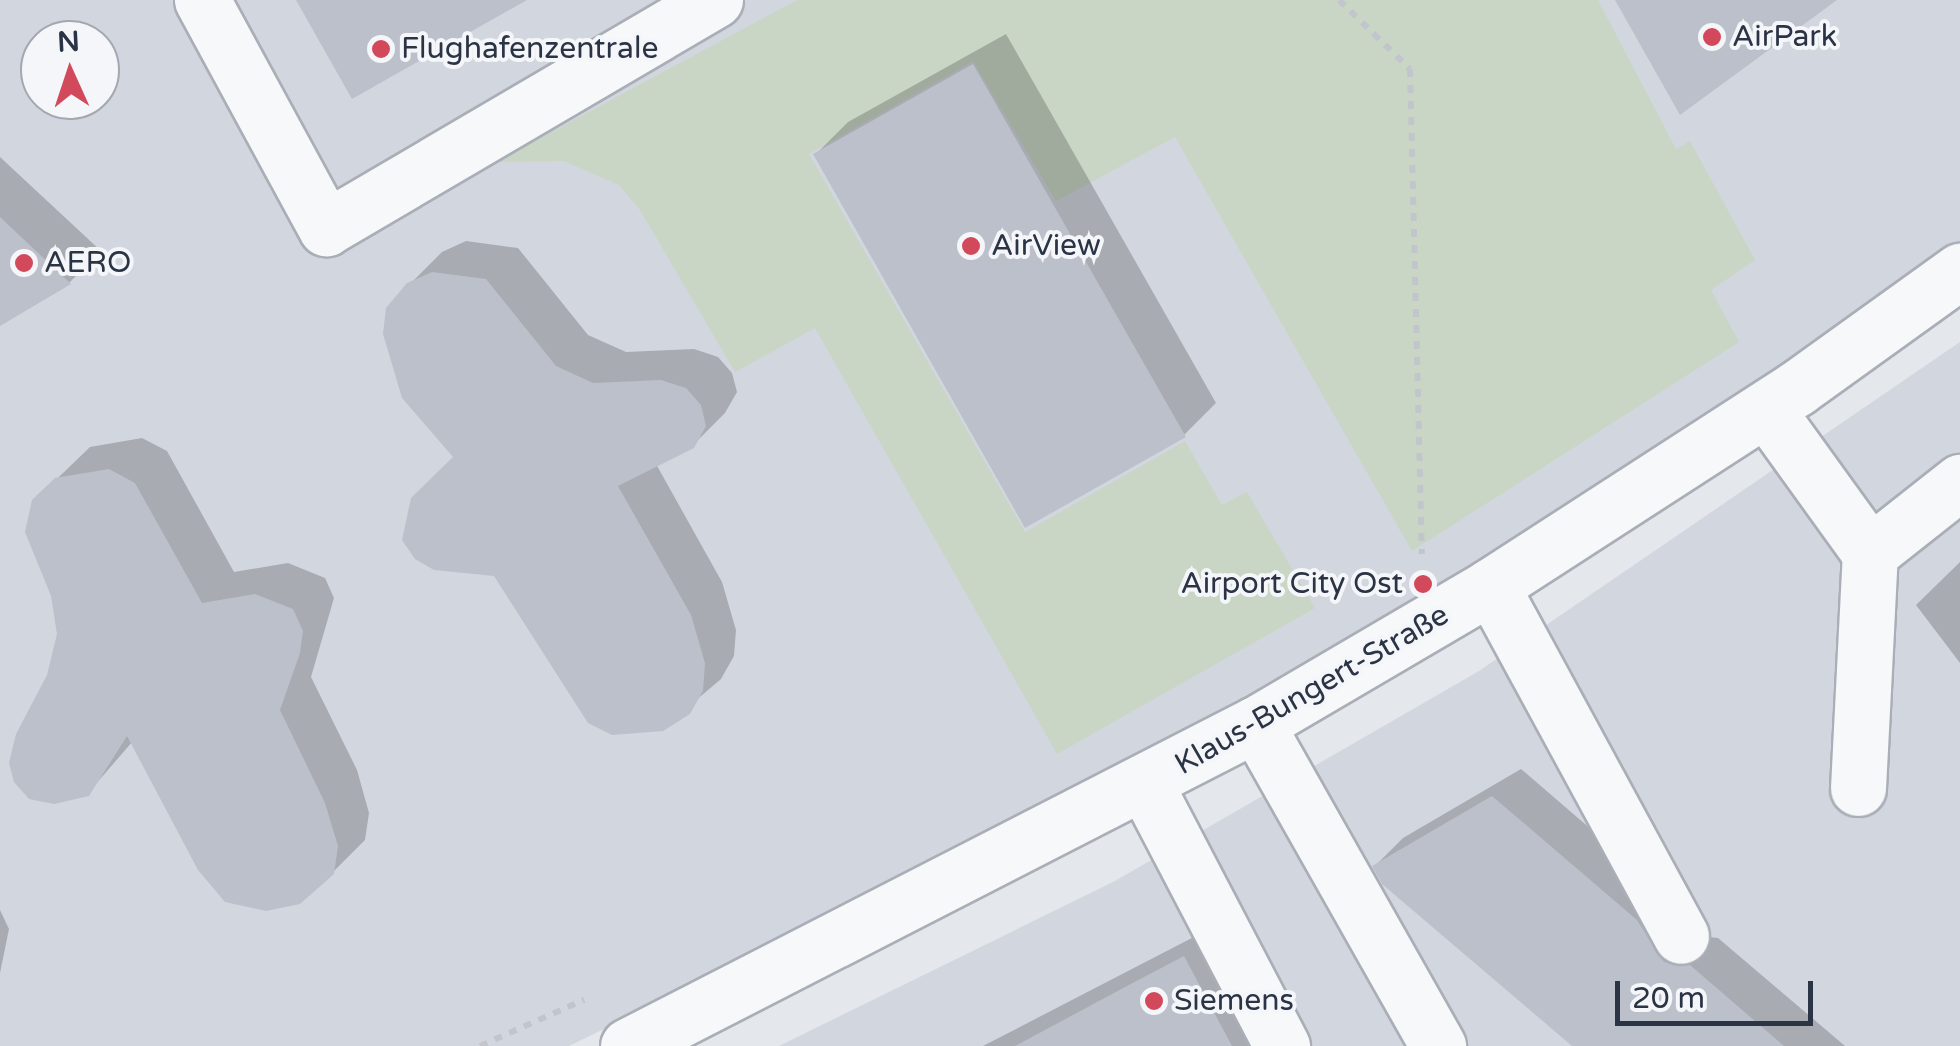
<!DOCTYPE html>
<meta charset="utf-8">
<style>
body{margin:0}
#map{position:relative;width:1960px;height:1046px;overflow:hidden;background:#e4e7ec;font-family:"Varela Round",sans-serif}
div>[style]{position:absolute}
.built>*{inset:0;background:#d2d6de}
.green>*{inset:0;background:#c9d6c5}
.shadow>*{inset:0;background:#0003}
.building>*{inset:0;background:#bbc0ca}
.path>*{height:6px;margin-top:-3px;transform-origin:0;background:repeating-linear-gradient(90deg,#c2c5cb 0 8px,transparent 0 16px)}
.roads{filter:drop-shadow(2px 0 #a9aeb7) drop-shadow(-2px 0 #a9aeb7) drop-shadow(0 2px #a9aeb7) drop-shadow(0 -2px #a9aeb7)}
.minor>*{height:55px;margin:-27.5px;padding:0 27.5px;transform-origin:27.5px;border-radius:27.5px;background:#f7f8fa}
.dots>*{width:28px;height:28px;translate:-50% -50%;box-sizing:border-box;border:5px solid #f4f6f9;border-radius:50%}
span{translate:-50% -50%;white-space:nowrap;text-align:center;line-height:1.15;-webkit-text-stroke:8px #f4f6f9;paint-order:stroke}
.poi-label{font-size:30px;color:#2b3445}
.left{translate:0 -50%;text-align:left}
.right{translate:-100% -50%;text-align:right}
.street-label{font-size:30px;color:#2b3445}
.north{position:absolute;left:20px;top:20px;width:100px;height:100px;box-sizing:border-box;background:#f4f6f9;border:2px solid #a4a8b1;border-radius:50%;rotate:357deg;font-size:28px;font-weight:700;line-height:40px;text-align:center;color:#2b3445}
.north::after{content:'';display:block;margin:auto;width:35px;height:45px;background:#d1495b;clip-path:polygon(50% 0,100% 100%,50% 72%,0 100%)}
.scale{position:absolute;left:1615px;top:981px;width:198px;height:45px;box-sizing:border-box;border:5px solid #2b3445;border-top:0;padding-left:12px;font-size:30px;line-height:35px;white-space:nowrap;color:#2b3445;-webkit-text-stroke:8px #f4f6f9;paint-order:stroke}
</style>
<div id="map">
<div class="built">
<i style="clip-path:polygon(evenodd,0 0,1960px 0,1960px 246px,1414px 612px,1053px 811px,569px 1046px,0 1046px,0 0,40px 40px,100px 40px,100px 100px,40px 100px,40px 40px)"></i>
<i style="clip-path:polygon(1960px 342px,1960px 1046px,779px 1046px,1115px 881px,1479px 671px)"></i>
</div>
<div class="green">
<i style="clip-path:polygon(797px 0,1598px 0,1676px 149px,1690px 141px,1755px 260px,1711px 290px,1739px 342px,1412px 551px,1175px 137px,1056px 201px,973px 61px,809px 154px,1025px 532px,1185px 441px,1222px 505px,1247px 492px,1315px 608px,1057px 754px,815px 328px,735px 372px,640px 210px,619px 185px,564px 161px,496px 162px)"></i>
</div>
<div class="shadow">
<i style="clip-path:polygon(1006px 34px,1216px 403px,1184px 435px,816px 154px,848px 122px)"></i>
<i style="clip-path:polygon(0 157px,101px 251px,70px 282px,0 323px)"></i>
<i style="clip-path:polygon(466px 241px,518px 248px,588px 335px,626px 352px,694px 349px,718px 357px,732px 373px,737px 392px,725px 413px,692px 446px,656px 464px,722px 582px,736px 630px,734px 656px,721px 679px,662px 729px,612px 733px,495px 574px,409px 285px,442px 252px)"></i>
<i style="clip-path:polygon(142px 438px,167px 451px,234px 572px,288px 563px,325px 578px,334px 598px,311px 677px,357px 770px,369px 813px,365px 840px,315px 890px,133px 741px,88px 793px,34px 501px,90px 447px)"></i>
<i style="clip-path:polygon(1960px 562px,1960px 663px,1916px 605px)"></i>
<i style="clip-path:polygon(1521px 769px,1664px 892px,1692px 935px,1718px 938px,1845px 1046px,1575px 1046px,1375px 866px,1403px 838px)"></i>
<i style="clip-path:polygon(0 910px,9px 929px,0 973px)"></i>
<i style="clip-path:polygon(1217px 925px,1282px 1046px,983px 1046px)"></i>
</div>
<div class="building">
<i style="clip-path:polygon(296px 0,527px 0,352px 99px)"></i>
<i style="clip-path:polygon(1615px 0,1837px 0,1680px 115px)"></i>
<i style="clip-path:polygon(973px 64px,1186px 437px,1025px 528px,813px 154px)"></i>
<i style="clip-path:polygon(0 217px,71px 284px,0 326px)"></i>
<i style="clip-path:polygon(432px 272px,486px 279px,556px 366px,593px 383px,661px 380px,686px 388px,701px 405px,706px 426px,694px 448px,618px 486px,691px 615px,705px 663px,703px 691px,690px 714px,663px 731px,612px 735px,588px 723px,494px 576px,434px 570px,415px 559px,402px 540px,411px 498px,453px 457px,402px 398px,383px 334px,386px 308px,407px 283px)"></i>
<i style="clip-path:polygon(109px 469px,135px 483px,202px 603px,255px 594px,293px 609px,303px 631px,300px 653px,280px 710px,325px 803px,338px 846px,334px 874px,300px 904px,266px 911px,225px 902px,198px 870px,127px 736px,89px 796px,54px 804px,29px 799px,14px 782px,9px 763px,16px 734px,47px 675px,57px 634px,51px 596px,25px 532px,32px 500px,55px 478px)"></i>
<i style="clip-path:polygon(1492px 796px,1637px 920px,1664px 962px,1690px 965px,1784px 1046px,1572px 1046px,1382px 884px,1372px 866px)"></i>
<i style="clip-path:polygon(1184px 956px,1232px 1046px,1015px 1046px,1127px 986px)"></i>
</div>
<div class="path">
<i style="left:1339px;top:0;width:99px;rotate:44.2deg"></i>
<i style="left:1410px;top:69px;width:485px;rotate:88.6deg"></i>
<i style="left:480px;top:1046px;width:114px;rotate:-23.9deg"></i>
</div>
<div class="roads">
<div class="minor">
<i style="left:202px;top:0;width:260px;rotate:61.5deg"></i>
<i style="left:326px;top:228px;width:451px;rotate:-30.4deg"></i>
<i style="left:1766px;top:409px;width:178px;rotate:54.2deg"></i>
<i style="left:1870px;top:553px;width:115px;rotate:-38.3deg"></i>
<i style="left:1491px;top:586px;width:398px;rotate:61.5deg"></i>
<i style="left:1256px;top:724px;width:370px;rotate:60.5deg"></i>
<i style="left:1145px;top:784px;width:296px;rotate:62.4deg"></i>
<i style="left:1858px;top:788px;width:235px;rotate:-87.1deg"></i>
<i style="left:628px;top:1046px;width:706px;rotate:-27.15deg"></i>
<i style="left:1256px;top:724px;width:273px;rotate:-30.4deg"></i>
<i style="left:1491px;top:586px;width:364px;rotate:-32.9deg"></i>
<i style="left:1797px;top:388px;width:201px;rotate:-35.7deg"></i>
</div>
</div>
<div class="dots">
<i style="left:1712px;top:37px;background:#d1495b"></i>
<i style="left:381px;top:49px;background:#d1495b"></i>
<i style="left:971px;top:246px;background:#d1495b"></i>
<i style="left:24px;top:263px;background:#d1495b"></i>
<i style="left:1423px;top:584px;background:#d1495b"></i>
<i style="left:1154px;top:1001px;background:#d1495b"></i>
</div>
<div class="poi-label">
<span class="left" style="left:1732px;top:37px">AirPark</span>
<span class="left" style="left:401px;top:49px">Flughafenzentrale</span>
<span class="left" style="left:991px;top:246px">AirView</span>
<span class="left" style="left:44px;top:263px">AERO</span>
<span class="right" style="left:1403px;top:584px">Airport City Ost</span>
<span class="left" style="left:1174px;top:1001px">Siemens</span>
</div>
<div class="street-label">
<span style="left:1312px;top:690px;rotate:-30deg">Klaus-Bungert-Straße</span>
</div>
<div class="north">N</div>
<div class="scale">20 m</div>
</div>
